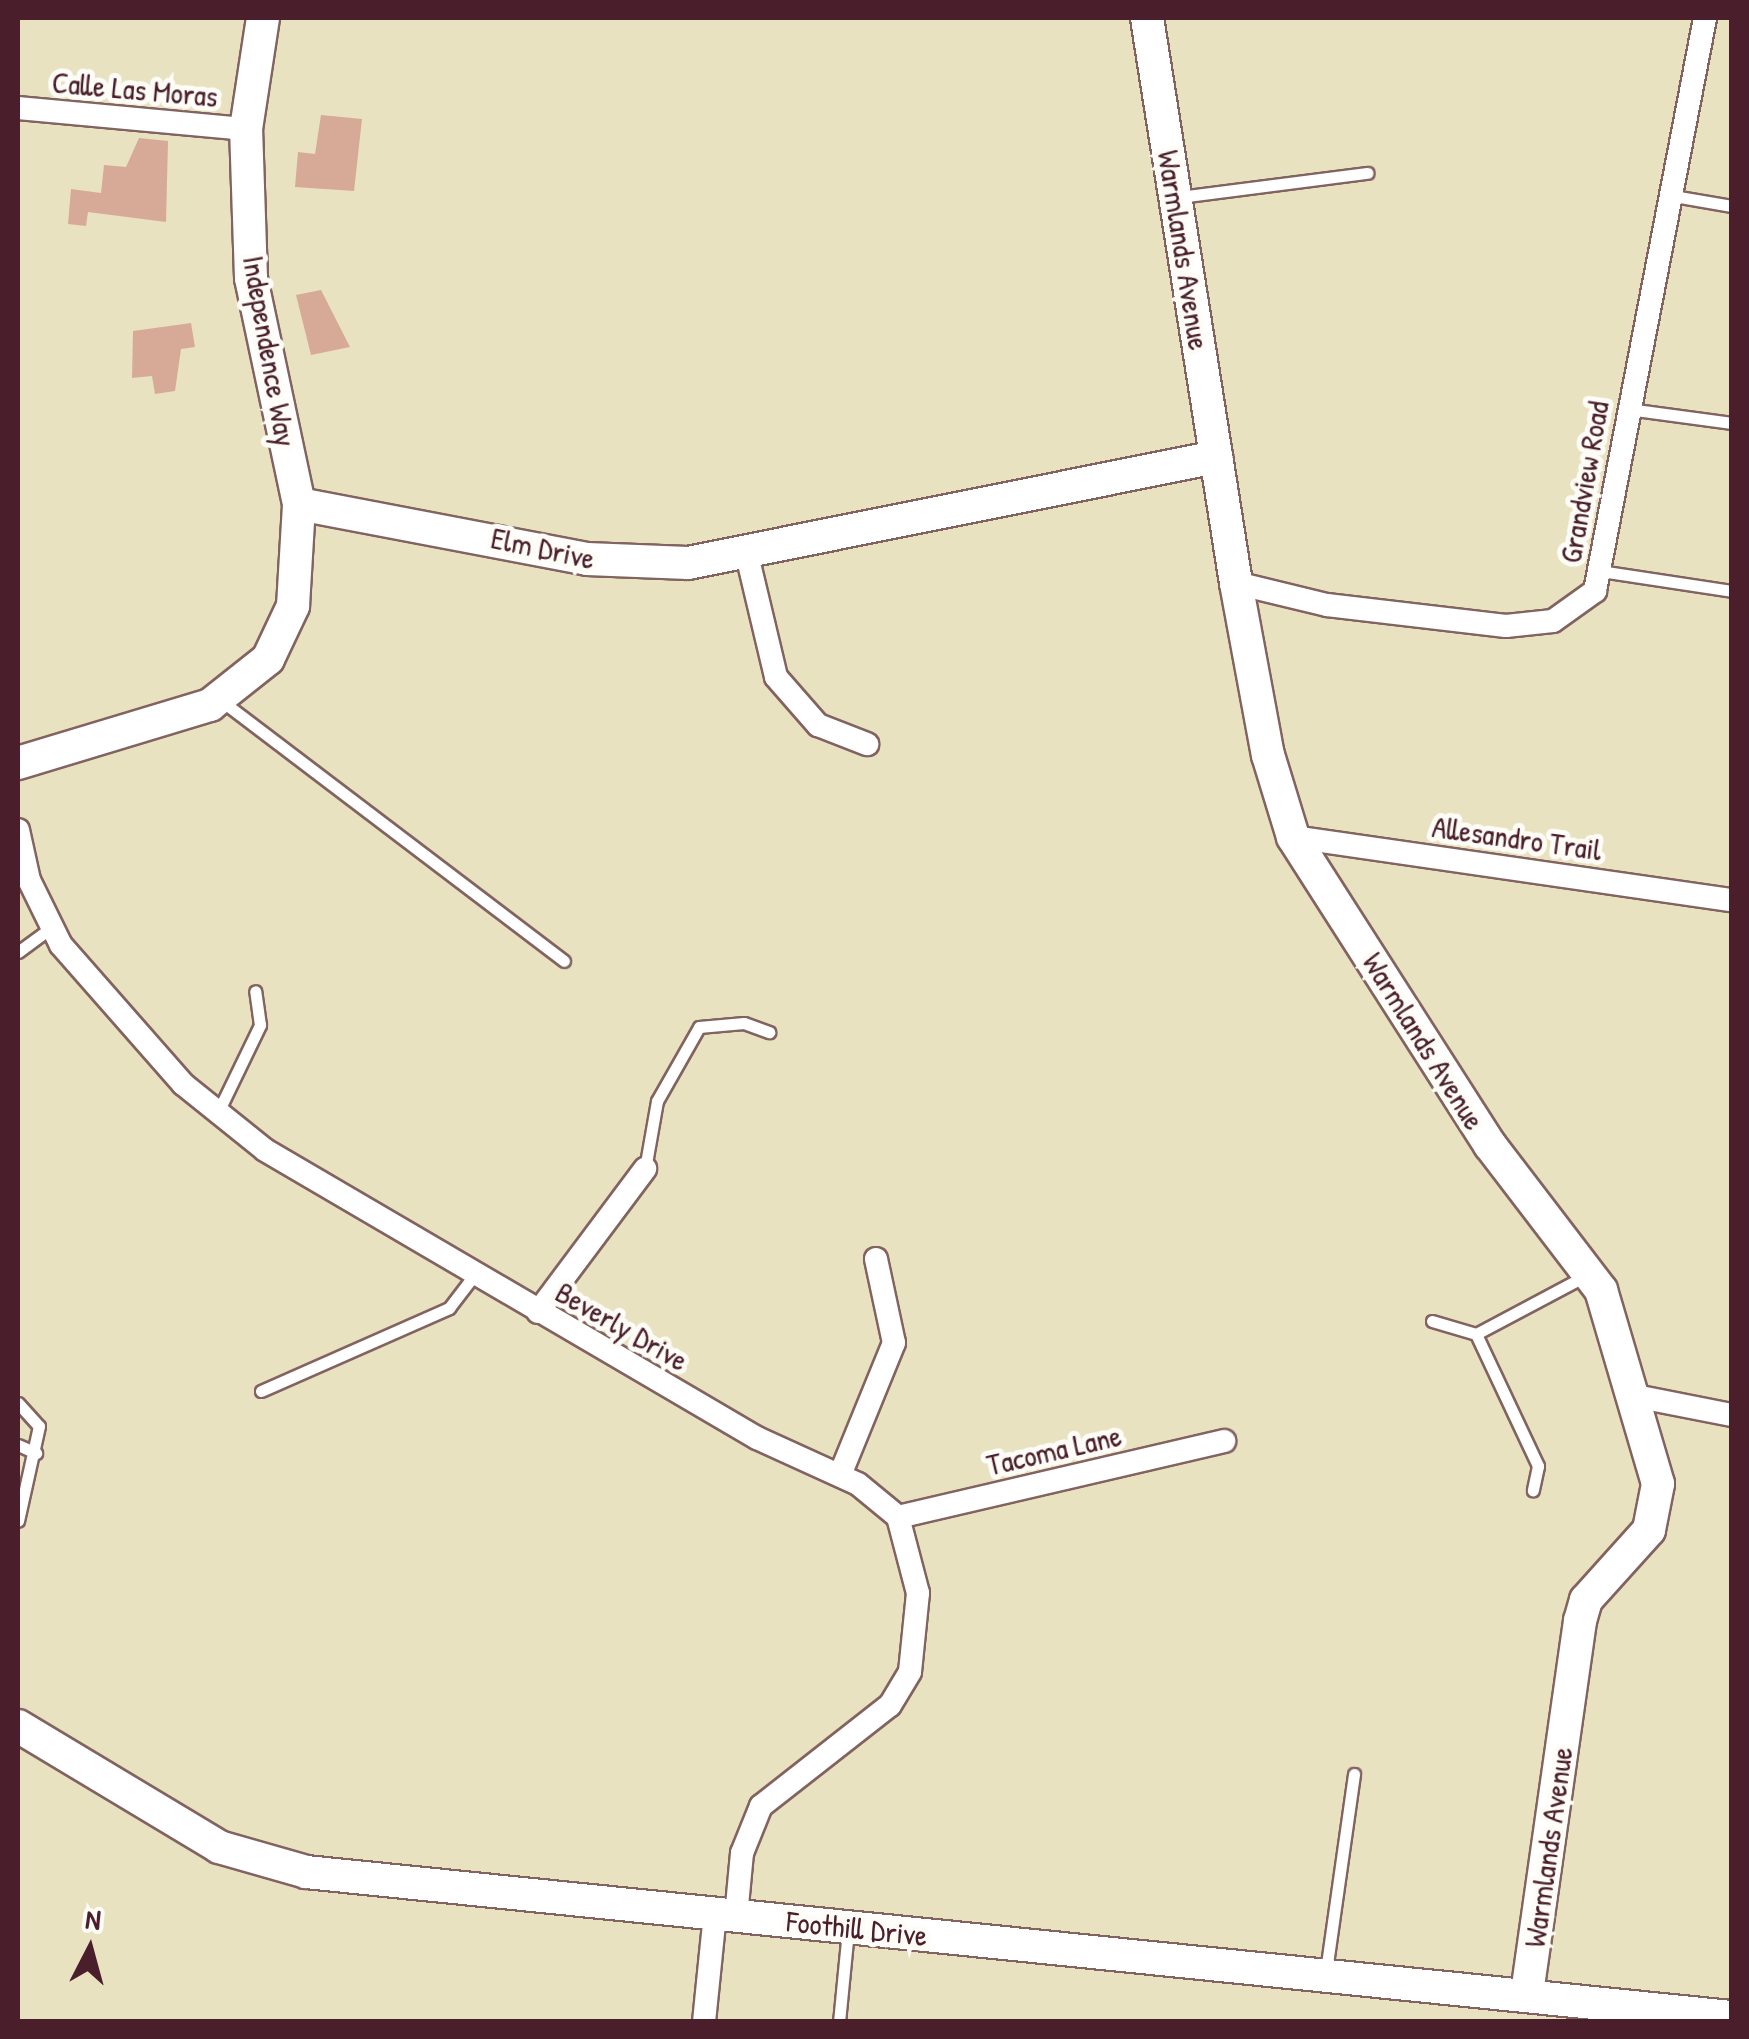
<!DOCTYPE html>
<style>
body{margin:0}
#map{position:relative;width:1749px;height:2039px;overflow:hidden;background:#e9e2c1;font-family:"Patrick Hand",sans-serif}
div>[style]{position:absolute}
.building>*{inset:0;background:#d7a997}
.roads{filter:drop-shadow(2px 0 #826360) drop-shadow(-2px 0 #826360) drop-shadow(0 2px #826360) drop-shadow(0 -2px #826360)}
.lane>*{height:11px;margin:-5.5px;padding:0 5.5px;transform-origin:5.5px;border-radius:5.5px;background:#fff}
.street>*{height:22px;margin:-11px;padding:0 11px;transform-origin:11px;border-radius:11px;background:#fff}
.secondary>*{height:32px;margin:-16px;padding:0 16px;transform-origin:16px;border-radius:16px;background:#fff}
span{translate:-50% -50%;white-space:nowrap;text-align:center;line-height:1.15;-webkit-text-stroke:10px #fdfcf7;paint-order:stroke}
.street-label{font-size:30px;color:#4a1f2b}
.frame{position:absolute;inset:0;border:20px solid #4a1f2b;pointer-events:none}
.north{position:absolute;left:40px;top:1899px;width:100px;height:100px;-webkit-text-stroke:8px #fdfcf7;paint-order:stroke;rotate:6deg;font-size:28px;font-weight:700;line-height:40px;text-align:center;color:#4a1f2b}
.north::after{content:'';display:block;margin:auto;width:35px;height:45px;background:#4a1f2b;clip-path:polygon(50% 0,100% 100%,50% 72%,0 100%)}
</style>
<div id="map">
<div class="building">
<i style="clip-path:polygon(321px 115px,362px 119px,354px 191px,295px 187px,298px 152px,315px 154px)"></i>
<i style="clip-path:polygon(139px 138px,168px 141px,166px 222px,88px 212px,86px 226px,68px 224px,71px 189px,101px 193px,104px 165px,126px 167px)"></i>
<i style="clip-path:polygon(321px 290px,350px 347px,311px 355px,296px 295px)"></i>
<i style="clip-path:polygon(191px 323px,195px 347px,181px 349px,175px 391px,155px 394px,152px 376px,132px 378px,133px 331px)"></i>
</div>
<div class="roads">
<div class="lane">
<i style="left:1668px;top:195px;width:65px;rotate:9.8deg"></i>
<i style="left:1179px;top:197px;width:190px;rotate:-7.3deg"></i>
<i style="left:1628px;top:409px;width:105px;rotate:7.7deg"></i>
<i style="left:1600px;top:571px;width:134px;rotate:8.6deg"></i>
<i style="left:223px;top:702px;width:428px;rotate:37.2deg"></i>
<i style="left:18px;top:952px;width:42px;rotate:-36.3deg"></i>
<i style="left:218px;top:1112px;width:97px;rotate:-64.2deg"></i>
<i style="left:260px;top:1025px;width:34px;rotate:-98deg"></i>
<i style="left:645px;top:1169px;width:69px;rotate:-80deg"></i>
<i style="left:657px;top:1101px;width:85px;rotate:-60.4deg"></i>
<i style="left:699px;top:1027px;width:45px;rotate:-5.1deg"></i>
<i style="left:744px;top:1023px;width:27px;rotate:20deg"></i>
<i style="left:1432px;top:1321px;width:46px;rotate:16.5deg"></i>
<i style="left:1476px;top:1334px;width:146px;rotate:64.8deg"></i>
<i style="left:1538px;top:1466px;width:25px;rotate:102deg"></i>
<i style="left:1476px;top:1334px;width:126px;rotate:-28deg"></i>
<i style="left:261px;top:1391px;width:206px;rotate:-23.8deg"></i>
<i style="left:449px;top:1308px;width:43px;rotate:-52.6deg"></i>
<i style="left:18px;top:1403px;width:31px;rotate:48deg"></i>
<i style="left:39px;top:1426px;width:97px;rotate:102.5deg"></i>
<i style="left:18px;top:1445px;width:20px;rotate:24deg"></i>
<i style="left:1326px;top:1971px;width:199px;rotate:-81.9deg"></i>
<i style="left:839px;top:2022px;width:91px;rotate:-84.4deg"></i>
</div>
<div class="street">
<i style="left:18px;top:108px;width:229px;rotate:5.3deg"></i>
<i style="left:747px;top:555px;width:125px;rotate:76.6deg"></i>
<i style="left:776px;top:677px;width:64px;rotate:48.8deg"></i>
<i style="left:818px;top:725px;width:53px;rotate:21.2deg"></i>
<i style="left:1236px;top:583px;width:94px;rotate:13.6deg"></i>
<i style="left:1327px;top:605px;width:180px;rotate:6.7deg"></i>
<i style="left:1506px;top:626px;width:47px;rotate:-6.1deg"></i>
<i style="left:1553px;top:621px;width:52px;rotate:-35.5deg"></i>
<i style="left:1595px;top:591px;width:583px;rotate:-79.13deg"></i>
<i style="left:18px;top:830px;width:51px;rotate:77.6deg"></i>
<i style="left:29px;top:880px;width:72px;rotate:63.8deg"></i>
<i style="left:61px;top:945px;width:185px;rotate:48.7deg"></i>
<i style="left:183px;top:1084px;width:105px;rotate:38.8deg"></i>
<i style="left:265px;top:1150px;width:570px;rotate:30.34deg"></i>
<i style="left:757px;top:1438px;width:111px;rotate:24.5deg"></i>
<i style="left:858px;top:1484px;width:52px;rotate:39.5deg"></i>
<i style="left:898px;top:1517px;width:79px;rotate:75.3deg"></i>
<i style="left:918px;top:1593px;width:79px;rotate:95.8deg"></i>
<i style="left:910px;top:1672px;width:39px;rotate:121deg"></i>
<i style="left:890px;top:1705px;width:164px;rotate:141.9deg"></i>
<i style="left:761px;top:1806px;width:51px;rotate:112deg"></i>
<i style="left:742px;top:1853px;width:63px;rotate:95.4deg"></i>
<i style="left:1293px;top:837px;width:443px;rotate:8.2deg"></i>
<i style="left:538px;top:1312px;width:179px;rotate:-53.2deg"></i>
<i style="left:1635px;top:1396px;width:99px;rotate:11.1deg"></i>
<i style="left:840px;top:1475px;width:143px;rotate:-67.8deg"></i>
<i style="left:894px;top:1343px;width:86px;rotate:-102.1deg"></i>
<i style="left:898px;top:1517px;width:335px;rotate:-13.1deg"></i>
<i style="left:704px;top:2022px;width:109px;rotate:-84.2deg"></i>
</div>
<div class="secondary">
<i style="left:1147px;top:18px;width:572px;rotate:81.05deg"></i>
<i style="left:1236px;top:583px;width:175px;rotate:79.5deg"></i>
<i style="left:1268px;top:755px;width:86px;rotate:73deg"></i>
<i style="left:1293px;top:837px;width:366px;rotate:57.4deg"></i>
<i style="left:1490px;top:1145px;width:183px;rotate:52.6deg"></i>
<i style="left:1601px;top:1290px;width:202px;rotate:73.6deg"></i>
<i style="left:1658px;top:1484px;width:47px;rotate:101.1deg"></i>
<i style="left:1649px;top:1530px;width:94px;rotate:132deg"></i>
<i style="left:1586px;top:1600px;width:22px;rotate:106deg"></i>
<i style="left:1580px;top:1621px;width:378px;rotate:98.1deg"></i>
<i style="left:299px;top:504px;width:293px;rotate:10.8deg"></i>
<i style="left:587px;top:559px;width:101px;rotate:2.3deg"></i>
<i style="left:688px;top:563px;width:539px;rotate:-11.35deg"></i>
<i style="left:18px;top:763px;width:201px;rotate:-16.8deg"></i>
<i style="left:210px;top:705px;width:74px;rotate:-38.4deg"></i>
<i style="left:268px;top:659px;width:59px;rotate:-64.7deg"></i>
<i style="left:293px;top:606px;width:102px;rotate:-86.6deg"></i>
<i style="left:299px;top:504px;width:231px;rotate:-102deg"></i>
<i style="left:251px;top:278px;width:149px;rotate:-91.9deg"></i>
<i style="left:246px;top:129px;width:112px;rotate:-81.3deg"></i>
<i style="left:18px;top:1726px;width:235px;rotate:31deg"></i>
<i style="left:219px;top:1847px;width:91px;rotate:16deg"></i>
<i style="left:306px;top:1872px;width:1433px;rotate:5.81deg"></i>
</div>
</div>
<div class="street-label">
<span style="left:135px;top:89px;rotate:5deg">Calle Las Moras</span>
<span style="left:1184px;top:250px;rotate:81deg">Warmlands Avenue</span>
<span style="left:270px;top:351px;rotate:80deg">Independence Way</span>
<span style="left:1584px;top:482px;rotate:-80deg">Grandview Road</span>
<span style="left:543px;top:548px;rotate:12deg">Elm Drive</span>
<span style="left:1517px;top:838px;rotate:8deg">Allesandro Trail</span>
<span style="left:1424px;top:1041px;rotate:58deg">Warmlands Avenue</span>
<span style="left:622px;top:1326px;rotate:30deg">Beverly Drive</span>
<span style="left:1054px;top:1450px;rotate:-13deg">Tacoma Lane</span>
<span style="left:1548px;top:1847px;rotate:-82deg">Warmlands Avenue</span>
<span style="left:857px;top:1928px;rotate:6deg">Foothill Drive</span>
</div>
<div class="frame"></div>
<div class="north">N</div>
</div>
